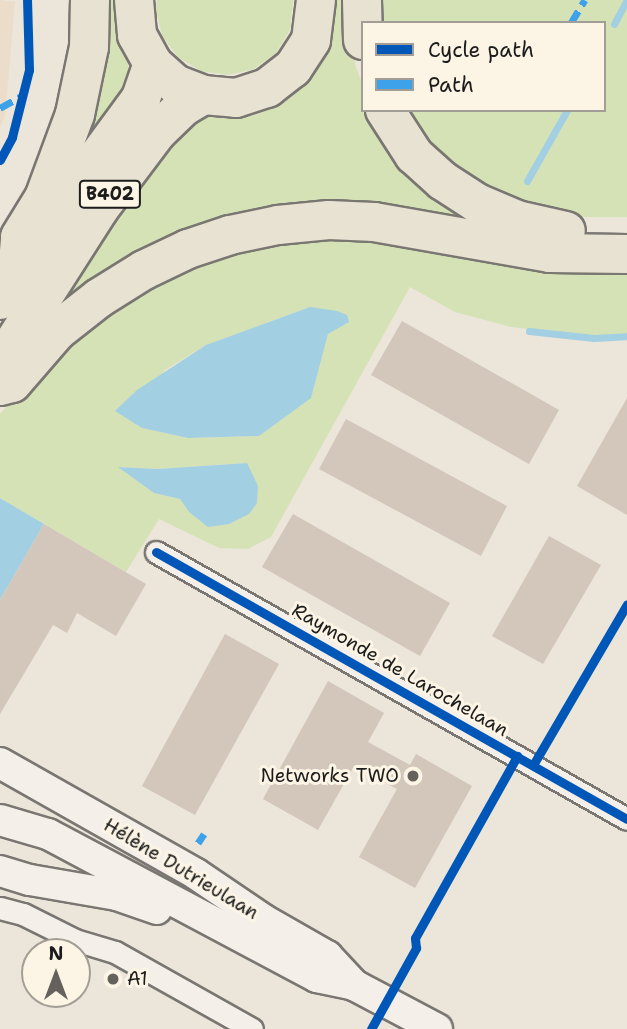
<!DOCTYPE html>
<meta charset="utf-8">
<style>
body{margin:0}
#map{position:relative;width:627px;height:1029px;overflow:hidden;background:#ece5da;font-family:"Shantell Sans",sans-serif}
div>[style]{position:absolute}
.built>*{inset:0;background:#ebddca}
.green>*{inset:0;background:#d4e2b6}
.water>*{inset:0;background:#a3cfe2}
.stream>*{height:7px;margin:-3.5px;padding:0 3.5px;transform-origin:3.5px;border-radius:3.5px;background:#a3cfe2}
.building>*{inset:0;background:#d2c7ba}
.roads{filter:drop-shadow(2px 0 #7a7672) drop-shadow(-2px 0 #7a7672) drop-shadow(0 2px #7a7672) drop-shadow(0 -2px #7a7672)}
.street>*{height:21px;margin:-10.5px;padding:0 10.5px;transform-origin:10.5px;border-radius:10.5px;background:#f4f0e9}
.secondary>*{height:30px;margin:-15px;padding:0 15px;transform-origin:15px;border-radius:15px;background:#f4f0e9}
.highway>*{height:38px;margin:-19px;padding:0 19px;transform-origin:19px;border-radius:19px;background:#e7e2d2}
.quiet>*{height:7px;margin-top:-3.5px;transform-origin:0;background:repeating-linear-gradient(90deg,#3da2ea 0 14px,transparent 0 21px)}
.cycleway>*{height:9px;margin:-4.5px;padding:0 4.5px;transform-origin:4.5px;border-radius:4.5px;background:#0057b8}
.dots>*{width:19px;height:19px;translate:-50% -50%;box-sizing:border-box;border:4px solid #fcf5e5;border-radius:50%}
span{translate:-50% -50%;white-space:nowrap;text-align:center;line-height:1.15;-webkit-text-stroke:6px #fcf5e5;paint-order:stroke}
.shield-label span{padding:2px 5px;background:#fcf5e5;border:2px solid;border-radius:5px;-webkit-text-stroke-width:0}
.shield-label{font-size:18px;color:#1c1c1c;font-weight:700}
.street-label{font-size:19px;color:#1c1c1c}
.poi-label{font-size:19px;color:#1c1c1c}
.right{translate:-100% -50%;text-align:right}
.left{translate:0 -50%;text-align:left}
.legend{position:absolute;left:361px;top:21px;width:245px;height:91px;box-sizing:border-box;background:#fcf5e5;border:2px solid #a29e95;margin:0;padding:9px 12px;list-style:none;font-size:21px;color:#1c1c1c}
.legend li{display:flex;align-items:center;gap:14px;height:35px}
.legend b{width:35px;border:2px solid #a29e95}
.north{position:absolute;left:21px;top:938px;width:70px;height:70px;box-sizing:border-box;background:#fcf5e5;border:2px solid #a29e95;border-radius:50%;rotate:0deg;font-size:19px;font-weight:700;line-height:28px;text-align:center;color:#1c1c1c}
.north::after{content:'';display:block;margin:auto;width:24px;height:32px;background:#65625e;clip-path:polygon(50% 0,100% 100%,50% 72%,0 100%)}
</style>
<div id="map">
<div class="built">
<i style="clip-path:polygon(0 0,15px 2px,5px 116px,0 127px)"></i>
</div>
<div class="green">
<i style="clip-path:polygon(99px 0,119px 0,128px 56px,128px 82px,113px 116px,57px 191px)"></i>
<i style="clip-path:polygon(157px 0,293px 0,293px 3px,290px 30px,276px 53px,254px 69px,228px 75px,201px 71px,178px 57px,162px 36px,156px 10px)"></i>
<i style="clip-path:polygon(335px 0,352px 0,355px 64px,363px 86px,363px 110px,372px 110px,510px 230px,244px 220px,29px 349px,130px 194px,184px 127px,201px 117px,240px 117px,267px 109px,300px 88px,318px 67px,333px 31px)"></i>
<i style="clip-path:polygon(379px 0,627px 0,627px 217px,567px 217px,523px 207px,446px 164px,402px 110px,604px 110px,604px 23px,377px 23px)"></i>
<i style="clip-path:polygon(evenodd,329px 233px,627px 267px,627px 335px,593px 337px,511px 327px,455px 312px,410px 287px,271px 537px,248px 549px,219px 548px,159px 519px,126px 572px,0 498px,0 414px,66px 341px,193px 261px,329px 233px,310px 307px,348px 322px,328px 334px,311px 397px,259px 436px,188px 438px,142px 428px,136px 424px,165px 370px,206px 345px,310px 307px,329px 233px,247px 463px,189px 512px,180px 499px,154px 493px,119px 467px,158px 469px,247px 463px)"></i>
</div>
<div class="water">
<i style="clip-path:polygon(310px 307px,337px 311px,347px 315px,349px 322px,328px 334px,311px 398px,259px 436px,188px 438px,142px 428px,115px 411px,137px 390px,206px 345px)"></i>
<i style="clip-path:polygon(247px 463px,258px 486px,257px 503px,249px 514px,229px 524px,208px 527px,189px 512px,180px 499px,154px 493px,118px 467px,158px 469px)"></i>
<i style="clip-path:polygon(0 498px,44px 524px,0 600px)"></i>
</div>
<div class="stream">
<i style="left:614px;top:24px;width:27px;rotate:-62deg"></i>
<i style="left:527px;top:181px;width:81px;rotate:-60.6deg"></i>
<i style="left:529px;top:331px;width:65px;rotate:6.1deg"></i>
<i style="left:594px;top:338px;width:33px;rotate:-3deg"></i>
</div>
<div class="building">
<i style="clip-path:polygon(402px 321px,559px 410px,529px 464px,371px 375px)"></i>
<i style="clip-path:polygon(627px 398px,627px 515px,577px 486px)"></i>
<i style="clip-path:polygon(346px 419px,507px 506px,481px 556px,319px 469px)"></i>
<i style="clip-path:polygon(293px 514px,450px 603px,420px 656px,262px 567px)"></i>
<i style="clip-path:polygon(44px 524px,146px 584px,116px 636px,77px 613px,67px 633px,53px 625px,0 714px,0 600px)"></i>
<i style="clip-path:polygon(549px 536px,601px 565px,543px 664px,492px 636px)"></i>
<i style="clip-path:polygon(225px 634px,279px 664px,195px 815px,142px 786px)"></i>
<i style="clip-path:polygon(328px 681px,384px 713px,368px 742px,410px 765px,416px 754px,472px 786px,415px 888px,359px 857px,397px 789px,354px 766px,318px 830px,263px 799px)"></i>
</div>
<div class="roads">
<div class="street">
<i style="left:156px;top:552px;width:541px;rotate:29.55deg"></i>
<i style="left:0;top:908px;width:24px;rotate:15deg"></i>
<i style="left:23px;top:914px;width:58px;rotate:26.6deg"></i>
<i style="left:75px;top:940px;width:42px;rotate:16.7deg"></i>
<i style="left:115px;top:952px;width:157px;rotate:29.3deg"></i>
</div>
<div class="secondary">
<i style="left:0;top:763px;width:225px;rotate:29.5deg"></i>
<i style="left:196px;top:874px;width:82px;rotate:34.1deg"></i>
<i style="left:264px;top:920px;width:73px;rotate:29.7deg"></i>
<i style="left:327px;top:956px;width:40px;rotate:47deg"></i>
<i style="left:0;top:820px;width:50px;rotate:16.3deg"></i>
<i style="left:48px;top:834px;width:305px;rotate:28deg"></i>
<i style="left:317px;top:977px;width:38px;rotate:12deg"></i>
<i style="left:354px;top:985px;width:94px;rotate:27.9deg"></i>
<i style="left:0;top:871px;width:31px;rotate:17deg"></i>
<i style="left:30px;top:880px;width:88px;rotate:9.8deg"></i>
<i style="left:117px;top:895px;width:42px;rotate:19.3deg"></i>
</div>
<div class="highway">
<i style="left:134px;top:0;width:35px;rotate:85deg"></i>
<i style="left:137px;top:35px;width:33px;rotate:61deg"></i>
<i style="left:153px;top:64px;width:30px;rotate:42deg"></i>
<i style="left:175px;top:84px;width:30px;rotate:21deg"></i>
<i style="left:203px;top:95px;width:33px;rotate:5deg"></i>
<i style="left:236px;top:98px;width:33px;rotate:-18deg"></i>
<i style="left:267px;top:88px;width:33px;rotate:-38deg"></i>
<i style="left:293px;top:68px;width:33px;rotate:-57deg"></i>
<i style="left:311px;top:40px;width:40px;rotate:-82.9deg"></i>
<i style="left:362px;top:0;width:40px;rotate:88.6deg"></i>
<i style="left:385px;top:110px;width:54px;rotate:57.2deg"></i>
<i style="left:414px;top:155px;width:39px;rotate:42deg"></i>
<i style="left:443px;top:181px;width:40px;rotate:32.9deg"></i>
<i style="left:477px;top:203px;width:43px;rotate:23deg"></i>
<i style="left:517px;top:220px;width:50px;rotate:12.7deg"></i>
<i style="left:17px;top:274px;width:37px;rotate:-85deg"></i>
<i style="left:20px;top:237px;width:46px;rotate:-58.4deg"></i>
<i style="left:44px;top:198px;width:90px;rotate:-69.7deg"></i>
<i style="left:75px;top:114px;width:68px;rotate:-78.2deg"></i>
<i style="left:89px;top:47px;width:47px;rotate:-88.8deg"></i>
<i style="left:0;top:300px;width:98px;rotate:-57.1deg"></i>
<i style="left:53px;top:218px;width:149px;rotate:-53.7deg"></i>
<i style="left:141px;top:98px;width:36px;rotate:-71deg"></i>
<i style="left:0;top:364px;width:184px;rotate:-57.4deg"></i>
<i style="left:99px;top:209px;width:96px;rotate:-53deg"></i>
<i style="left:157px;top:132px;width:36px;rotate:-44deg"></i>
<i style="left:183px;top:107px;width:23px;rotate:-31deg"></i>
<i style="left:0;top:386px;width:12px;rotate:-14deg"></i>
<i style="left:12px;top:383px;width:69px;rotate:-49.1deg"></i>
<i style="left:57px;top:331px;width:53px;rotate:-38.2deg"></i>
<i style="left:99px;top:298px;width:53px;rotate:-31.9deg"></i>
<i style="left:144px;top:270px;width:49px;rotate:-25.5deg"></i>
<i style="left:188px;top:249px;width:44px;rotate:-18.4deg"></i>
<i style="left:230px;top:235px;width:49px;rotate:-11.8deg"></i>
<i style="left:278px;top:225px;width:51px;rotate:-5.6deg"></i>
<i style="left:329px;top:220px;width:45px;rotate:2.5deg"></i>
<i style="left:374px;top:222px;width:179px;rotate:10deg"></i>
<i style="left:550px;top:253px;width:77px;rotate:0.7deg"></i>
</div>
</div>
<div class="quiet">
<i style="left:571px;top:23px;width:27px;rotate:-59deg"></i>
<i style="left:0;top:108px;width:25px;rotate:-29deg"></i>
<i style="left:198px;top:843px;width:11px;rotate:-56deg"></i>
</div>
<div class="cycleway">
<i style="left:0;top:160px;width:26px;rotate:-62deg"></i>
<i style="left:12px;top:137px;width:69px;rotate:-75.8deg"></i>
<i style="left:29px;top:70px;width:70px;rotate:-91.6deg"></i>
<i style="left:156px;top:552px;width:541px;rotate:29.55deg"></i>
<i style="left:533px;top:765px;width:186px;rotate:-59.7deg"></i>
<i style="left:371px;top:1029px;width:93px;rotate:-60.9deg"></i>
<i style="left:416px;top:948px;width:10px;rotate:-96deg"></i>
<i style="left:415px;top:938px;width:209px;rotate:-60.7deg"></i>
</div>
<div class="dots">
<i style="left:413px;top:776px;background:#65625e"></i>
<i style="left:113px;top:979px;background:#65625e"></i>
</div>
<div class="shield-label">
<span style="left:110px;top:194px">B402</span>
</div>
<div class="street-label">
<span style="left:400px;top:670px;rotate:30deg">Raymonde de Larochelaan</span>
<span style="left:181px;top:869px;rotate:31deg">Hélène Dutrieulaan</span>
</div>
<div class="poi-label">
<span class="right" style="left:399px;top:776px">Networks TWO</span>
<span class="left" style="left:127px;top:979px">A1</span>
</div>
<ul class="legend">
<li><b style="height:9px;background:#0057b8"></b>Cycle path</li>
<li><b style="height:9px;background:#3da2ea"></b>Path</li>
</ul>
<div class="north">N</div>
</div>
